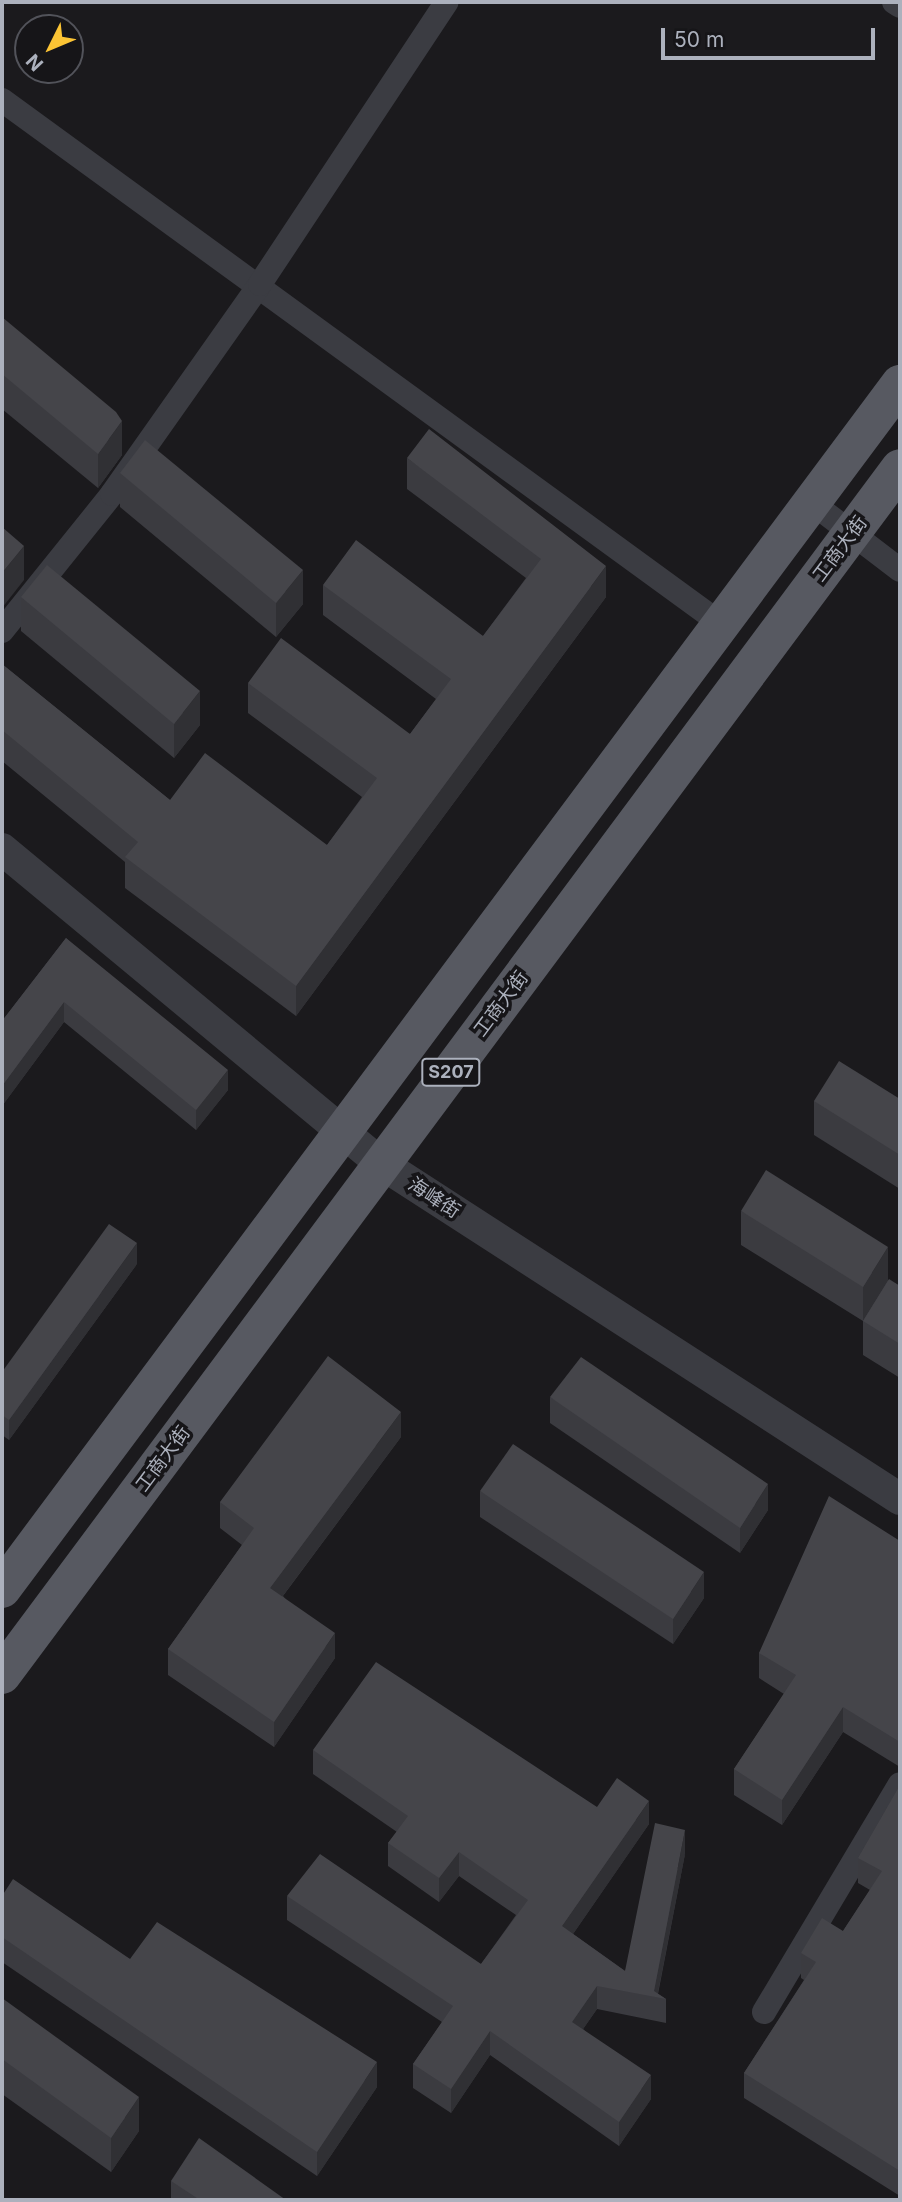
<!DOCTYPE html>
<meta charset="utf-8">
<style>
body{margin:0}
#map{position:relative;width:902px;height:2202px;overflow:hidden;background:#1b1a1d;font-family:Inter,"Noto Sans SC",sans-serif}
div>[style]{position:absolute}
.minor>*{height:24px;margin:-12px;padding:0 12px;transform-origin:12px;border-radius:12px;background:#3b3c42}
.tertiary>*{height:32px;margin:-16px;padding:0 16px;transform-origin:16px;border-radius:16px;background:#3b3c42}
.primary>*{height:38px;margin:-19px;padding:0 19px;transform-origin:19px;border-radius:19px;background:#575961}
.wall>*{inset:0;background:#3b3b40}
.shaded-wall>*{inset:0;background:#303034}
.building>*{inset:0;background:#45454a}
span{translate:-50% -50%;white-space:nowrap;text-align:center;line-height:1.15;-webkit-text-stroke:7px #161518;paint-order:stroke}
.shield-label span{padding:2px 5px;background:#161518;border:2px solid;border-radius:5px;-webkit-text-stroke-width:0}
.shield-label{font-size:18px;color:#acb1bd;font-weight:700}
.street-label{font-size:19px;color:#acb1bd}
.frame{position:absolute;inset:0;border:4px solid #acb1bd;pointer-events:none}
.north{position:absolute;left:14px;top:14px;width:70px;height:70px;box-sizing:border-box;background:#161518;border:2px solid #52535a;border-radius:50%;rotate:227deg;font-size:19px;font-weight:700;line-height:28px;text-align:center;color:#acb1bd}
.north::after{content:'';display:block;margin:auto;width:24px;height:32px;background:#fcc434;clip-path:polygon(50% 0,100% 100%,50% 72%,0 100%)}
.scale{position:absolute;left:661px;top:28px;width:214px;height:32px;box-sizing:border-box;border:4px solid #acb1bd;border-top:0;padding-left:9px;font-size:21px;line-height:24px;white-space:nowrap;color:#acb1bd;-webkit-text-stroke:5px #161518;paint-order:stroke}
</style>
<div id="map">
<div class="minor">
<i style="left:894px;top:2px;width:7px;rotate:34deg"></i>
<i style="left:2px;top:100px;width:888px;rotate:36.07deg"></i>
<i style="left:811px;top:502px;width:112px;rotate:37.4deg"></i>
<i style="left:2px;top:631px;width:176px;rotate:-51.2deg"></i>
<i style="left:112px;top:494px;width:257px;rotate:-54.8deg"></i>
<i style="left:260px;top:284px;width:338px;rotate:-56.5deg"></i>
<i style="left:764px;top:2012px;width:265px;rotate:-59.2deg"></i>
</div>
<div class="tertiary">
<i style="left:2px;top:849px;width:494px;rotate:39.7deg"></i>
<i style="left:382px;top:1164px;width:617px;rotate:32.89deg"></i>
</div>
<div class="primary">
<i style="left:2px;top:1589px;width:1503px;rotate:-53.31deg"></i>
<i style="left:2px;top:1675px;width:1504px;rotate:-53.35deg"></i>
</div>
<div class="wall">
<i style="clip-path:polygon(2px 317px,122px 455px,98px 488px,2px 409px)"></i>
<i style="clip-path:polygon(407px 458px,606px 597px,296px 1016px,125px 888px,125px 862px,2px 761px,2px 664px,170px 800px,327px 845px,362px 797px,248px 713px,248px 683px,410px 734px,436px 699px,323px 615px,323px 585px,483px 636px,526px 578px,407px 489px)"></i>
<i style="clip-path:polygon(120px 473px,303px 604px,276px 637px,120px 507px)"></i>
<i style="clip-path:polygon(21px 597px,200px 725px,174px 758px,21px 631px)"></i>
<i style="clip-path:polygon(66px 938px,228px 1090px,196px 1130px,64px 1022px,2px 1106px,2px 1021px)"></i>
<i style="clip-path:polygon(900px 1099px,900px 1189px,814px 1135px,814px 1101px)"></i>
<i style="clip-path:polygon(741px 1211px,900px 1286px,900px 1378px,863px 1355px,863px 1321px,741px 1245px)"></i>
<i style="clip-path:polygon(137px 1264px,9px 1440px,2px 1435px,2px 1372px)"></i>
<i style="clip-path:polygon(550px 1397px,768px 1510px,740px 1553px,550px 1423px)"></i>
<i style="clip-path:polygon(401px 1437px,283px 1596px,335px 1658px,274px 1747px,168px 1675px,168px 1649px,242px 1545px,220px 1528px,220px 1502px)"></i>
<i style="clip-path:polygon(480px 1491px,704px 1598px,673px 1644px,480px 1517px)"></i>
<i style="clip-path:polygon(900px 1541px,900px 1767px,843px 1732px,782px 1825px,734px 1795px,734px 1769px,784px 1694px,759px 1678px,759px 1653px)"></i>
<i style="clip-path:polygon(313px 1750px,597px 1807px,649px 1824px,573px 1934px,625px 1971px,685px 1854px,658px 1994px,666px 1999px,666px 2023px,597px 2009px,583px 2029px,651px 2099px,619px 2146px,490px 2055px,451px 2113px,413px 2088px,413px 2064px,442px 2022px,287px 1920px,287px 1896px,481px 1964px,516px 1915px,459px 1876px,439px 1902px,388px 1866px,388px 1843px,397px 1832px,313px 1774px)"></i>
<i style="clip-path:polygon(900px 1785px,900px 2196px,744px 2098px,744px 2073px,804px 1980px,801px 1978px,801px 1953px,843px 1931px,870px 1890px,858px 1883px,858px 1858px)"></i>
<i style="clip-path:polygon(2px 1896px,130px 1959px,377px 2087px,317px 2176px,2px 1962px)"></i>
<i style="clip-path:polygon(2px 1998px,139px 2131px,111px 2172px,2px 2094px)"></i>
<i style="clip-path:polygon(171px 2181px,286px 2200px,171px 2200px)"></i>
</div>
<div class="shaded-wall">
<i style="clip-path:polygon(122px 421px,122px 455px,98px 488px,98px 454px)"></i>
<i style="clip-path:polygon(24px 546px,24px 580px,2px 608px,2px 573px)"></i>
<i style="clip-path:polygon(606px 566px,606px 597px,296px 1016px,296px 986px)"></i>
<i style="clip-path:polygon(303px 570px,303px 604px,276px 637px,276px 603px)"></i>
<i style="clip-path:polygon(200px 691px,200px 725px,174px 758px,174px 724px)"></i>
<i style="clip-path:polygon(64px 1002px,64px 1022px,2px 1106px,2px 1086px)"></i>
<i style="clip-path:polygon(228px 1070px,228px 1090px,196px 1130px,196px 1110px)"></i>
<i style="clip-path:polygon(137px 1243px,137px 1264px,9px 1440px,9px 1420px)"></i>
<i style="clip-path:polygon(888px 1247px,888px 1281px,863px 1321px,863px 1287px)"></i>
<i style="clip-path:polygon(401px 1412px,401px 1437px,270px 1613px,270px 1588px)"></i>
<i style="clip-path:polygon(768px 1484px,768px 1510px,740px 1553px,740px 1528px)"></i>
<i style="clip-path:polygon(704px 1572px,704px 1598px,673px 1644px,673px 1619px)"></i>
<i style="clip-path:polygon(335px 1633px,335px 1658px,274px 1747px,274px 1722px)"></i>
<i style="clip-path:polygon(843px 1707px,843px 1732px,782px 1825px,782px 1800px)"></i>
<i style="clip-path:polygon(649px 1801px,649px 1824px,562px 1950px,562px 1926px)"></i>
<i style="clip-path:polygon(685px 1830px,685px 1854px,657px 1997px,654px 1991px)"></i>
<i style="clip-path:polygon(459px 1852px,459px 1876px,439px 1902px,439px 1878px)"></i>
<i style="clip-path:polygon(597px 1986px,597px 2009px,572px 2045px,572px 2022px)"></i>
<i style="clip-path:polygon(490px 2031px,490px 2055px,451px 2113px,451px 2089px)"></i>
<i style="clip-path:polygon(377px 2062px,377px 2087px,317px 2176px,317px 2152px)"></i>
<i style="clip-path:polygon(651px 2075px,651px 2099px,619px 2146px,619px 2122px)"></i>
<i style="clip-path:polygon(139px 2097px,139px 2131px,111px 2172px,111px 2138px)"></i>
</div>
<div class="building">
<i style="clip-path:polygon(2px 317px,116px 412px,122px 421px,98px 454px,2px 374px)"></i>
<i style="clip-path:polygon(429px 429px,606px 566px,296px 986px,125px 857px,138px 842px,2px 730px,2px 664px,170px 800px,205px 753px,327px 845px,377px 778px,248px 683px,281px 638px,410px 734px,451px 679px,323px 585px,356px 540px,483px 636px,541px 559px,407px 458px)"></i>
<i style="clip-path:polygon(145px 440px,303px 570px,276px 603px,120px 473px)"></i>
<i style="clip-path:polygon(2px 527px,24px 546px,2px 573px)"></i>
<i style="clip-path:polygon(47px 565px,200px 691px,174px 724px,21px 597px)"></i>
<i style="clip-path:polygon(66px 938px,228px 1070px,196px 1110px,64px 1002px,2px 1086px,2px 1021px)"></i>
<i style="clip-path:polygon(839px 1061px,900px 1099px,900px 1155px,814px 1101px)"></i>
<i style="clip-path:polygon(766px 1170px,888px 1247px,863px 1287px,741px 1211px)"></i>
<i style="clip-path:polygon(109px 1224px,137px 1243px,9px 1420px,2px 1415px,2px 1372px)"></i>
<i style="clip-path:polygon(889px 1279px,900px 1286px,900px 1344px,863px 1321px)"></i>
<i style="clip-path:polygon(328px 1356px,401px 1412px,270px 1588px,335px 1633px,274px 1722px,168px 1649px,254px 1528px,220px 1502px)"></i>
<i style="clip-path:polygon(581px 1357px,768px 1484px,740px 1528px,550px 1397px)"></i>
<i style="clip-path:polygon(513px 1444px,704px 1572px,673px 1619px,480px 1491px)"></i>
<i style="clip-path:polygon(829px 1496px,900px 1541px,900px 1742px,843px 1707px,782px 1800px,734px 1769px,796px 1675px,759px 1653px)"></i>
<i style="clip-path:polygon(376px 1662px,597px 1807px,617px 1778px,649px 1801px,562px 1926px,625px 1971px,655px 1823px,685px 1830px,654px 1991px,666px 1999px,597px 1986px,572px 2022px,651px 2075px,619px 2122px,490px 2031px,451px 2089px,413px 2064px,453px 2006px,287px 1896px,320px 1854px,481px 1964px,528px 1900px,459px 1852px,439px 1878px,388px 1843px,408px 1816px,313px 1750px)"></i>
<i style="clip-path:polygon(900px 1785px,900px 2171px,744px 2073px,816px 1962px,801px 1953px,822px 1918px,843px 1931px,882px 1871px,858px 1858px)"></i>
<i style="clip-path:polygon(13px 1879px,130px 1959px,157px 1922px,377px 2062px,317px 2152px,2px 1937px,2px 1896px)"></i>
<i style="clip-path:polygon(2px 1998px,139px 2097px,111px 2138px,2px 2059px)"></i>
<i style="clip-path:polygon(199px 2138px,286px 2200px,200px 2200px,171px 2181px)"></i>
</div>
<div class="shield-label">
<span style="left:451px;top:1072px">S207</span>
</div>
<div class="street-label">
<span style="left:840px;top:549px;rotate:-53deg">工商大街</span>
<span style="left:501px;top:1004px;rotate:-53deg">工商大街</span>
<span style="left:434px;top:1198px;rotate:33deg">海峰街</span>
<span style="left:163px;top:1459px;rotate:-53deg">工商大街</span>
</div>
<div class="frame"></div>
<div class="north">N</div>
<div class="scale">50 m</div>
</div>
